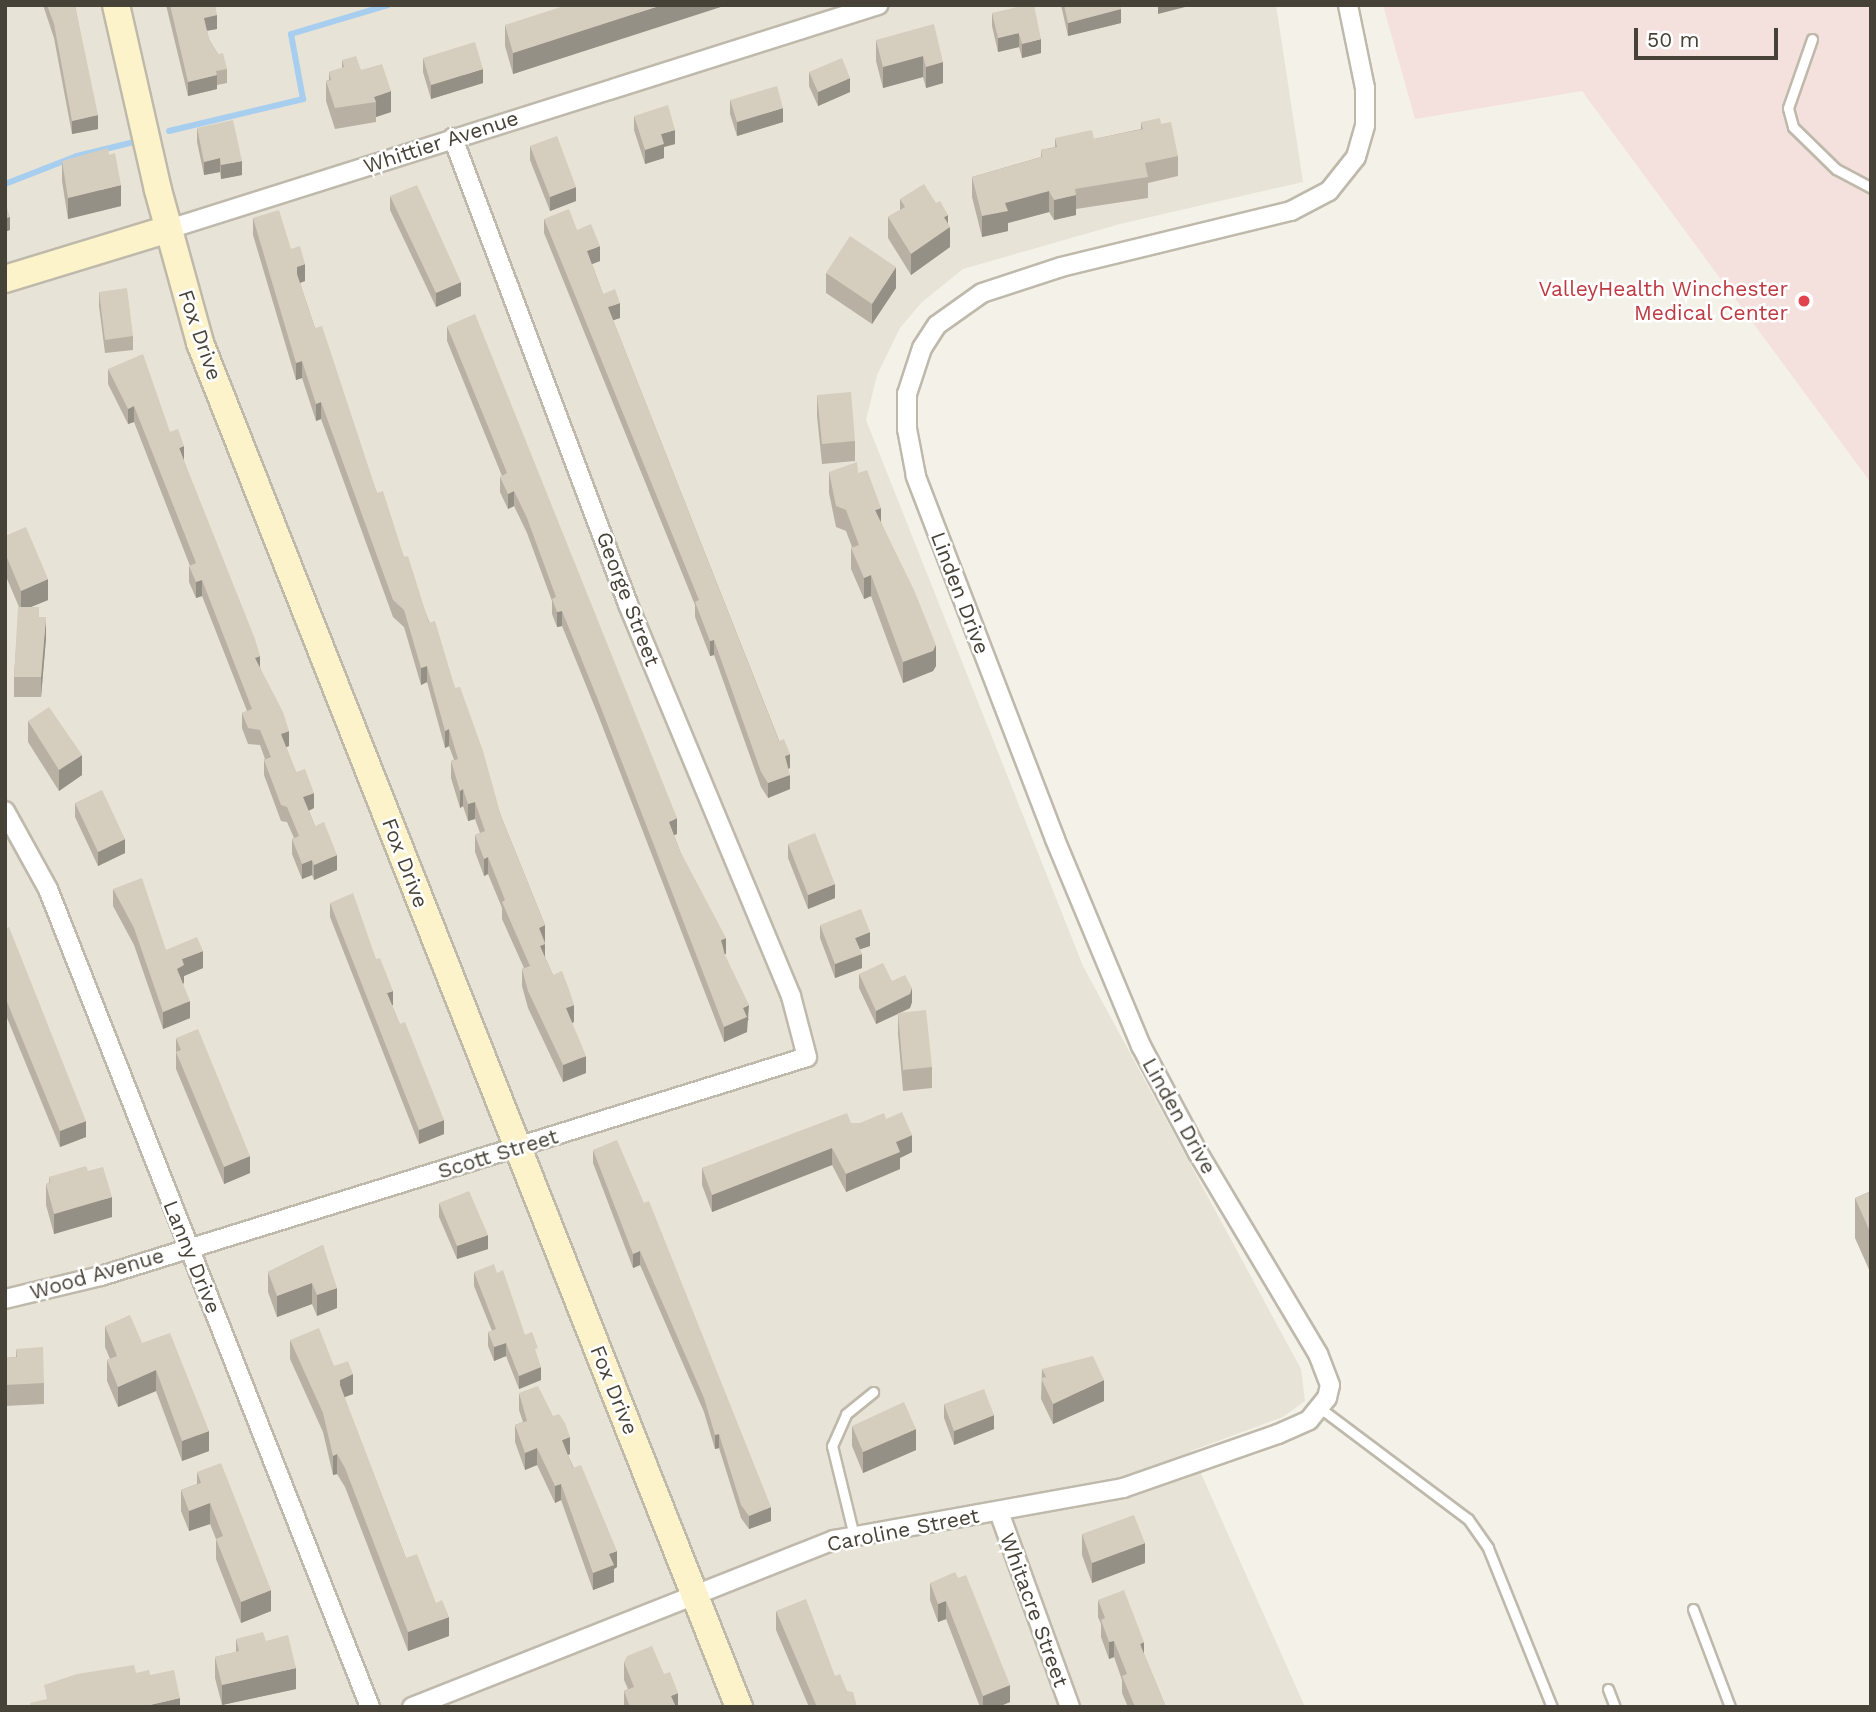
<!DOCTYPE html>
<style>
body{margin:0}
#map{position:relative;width:1876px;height:1712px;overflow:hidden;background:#f4f1e9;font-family:"Work Sans",sans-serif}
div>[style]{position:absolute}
.residential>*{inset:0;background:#e8e3d7}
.medical>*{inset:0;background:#f4e1dd}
.stream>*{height:6px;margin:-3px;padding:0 3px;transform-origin:3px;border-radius:3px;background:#a7ceee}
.roads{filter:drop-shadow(2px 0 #bfb9ab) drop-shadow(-2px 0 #bfb9ab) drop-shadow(0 2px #bfb9ab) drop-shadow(0 -2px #bfb9ab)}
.lane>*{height:9px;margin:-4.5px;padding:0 4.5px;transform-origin:4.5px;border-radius:4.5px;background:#fff}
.street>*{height:18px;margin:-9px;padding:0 9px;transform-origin:9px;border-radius:9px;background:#fff}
.secondary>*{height:26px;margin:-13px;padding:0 13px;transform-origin:13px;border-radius:13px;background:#fdf3ca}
.wall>*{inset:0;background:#b7b0a3}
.shaded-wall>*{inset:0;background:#959085}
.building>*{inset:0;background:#d5cdbe}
.dots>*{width:19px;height:19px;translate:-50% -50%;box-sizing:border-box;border:4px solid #fff;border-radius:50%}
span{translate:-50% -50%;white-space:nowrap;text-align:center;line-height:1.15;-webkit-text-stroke:5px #fff;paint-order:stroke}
.street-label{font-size:21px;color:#474237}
.health-label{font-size:21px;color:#be3a42}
.right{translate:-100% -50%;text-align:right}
.frame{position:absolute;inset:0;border:7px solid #474237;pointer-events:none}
.scale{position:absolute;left:1634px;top:28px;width:144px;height:32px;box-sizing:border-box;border:4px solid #474237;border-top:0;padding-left:9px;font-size:21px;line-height:24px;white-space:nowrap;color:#474237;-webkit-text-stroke:5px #fff;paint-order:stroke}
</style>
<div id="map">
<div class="residential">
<i style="clip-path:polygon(5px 5px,1276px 5px,1303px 182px,1120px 224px,963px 269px,922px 302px,900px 328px,877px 375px,866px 420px,1083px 966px,1301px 1369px,1305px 1401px,1283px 1417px,1191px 1451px,1305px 1707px,5px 1707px)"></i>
</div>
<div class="medical">
<i style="clip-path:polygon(1383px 5px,1871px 5px,1871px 483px,1582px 91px,1415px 119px)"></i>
</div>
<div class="stream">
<i style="left:169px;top:131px;width:138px;rotate:-13.4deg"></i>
<i style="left:303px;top:99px;width:66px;rotate:-100.5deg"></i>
<i style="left:291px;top:34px;width:101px;rotate:-16.6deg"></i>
<i style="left:5px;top:184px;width:77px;rotate:-21.3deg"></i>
<i style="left:77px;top:156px;width:55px;rotate:-13.8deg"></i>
</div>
<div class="roads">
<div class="lane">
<i style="left:1812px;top:39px;width:73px;rotate:109.2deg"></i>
<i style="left:1788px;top:108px;width:20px;rotate:75deg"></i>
<i style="left:1793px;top:127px;width:60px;rotate:44.3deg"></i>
<i style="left:1836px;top:169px;width:40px;rotate:28deg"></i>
<i style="left:1320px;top:1408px;width:185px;rotate:36.9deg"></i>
<i style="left:1468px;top:1519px;width:35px;rotate:55deg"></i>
<i style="left:1488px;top:1548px;width:171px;rotate:68.1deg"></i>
<i style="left:854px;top:1536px;width:93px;rotate:-103.7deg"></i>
<i style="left:832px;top:1446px;width:35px;rotate:-66deg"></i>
<i style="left:846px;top:1414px;width:35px;rotate:-39deg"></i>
<i style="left:1693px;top:1609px;width:105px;rotate:69.3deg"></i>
<i style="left:1608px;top:1689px;width:19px;rotate:69deg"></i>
</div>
<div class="street">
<i style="left:169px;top:229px;width:744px;rotate:-17.53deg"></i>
<i style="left:5px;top:811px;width:89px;rotate:61.1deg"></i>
<i style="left:48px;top:889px;width:879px;rotate:68.51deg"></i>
<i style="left:5px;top:1299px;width:99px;rotate:-13.5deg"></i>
<i style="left:101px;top:1276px;width:739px;rotate:-17.23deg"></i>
<i style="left:807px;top:1057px;width:63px;rotate:-104.7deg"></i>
<i style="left:791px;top:996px;width:425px;rotate:-112.6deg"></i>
<i style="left:628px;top:604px;width:498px;rotate:-110.6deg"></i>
<i style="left:999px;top:1512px;width:208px;rotate:70deg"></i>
<i style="left:412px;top:1707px;width:454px;rotate:-21.6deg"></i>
<i style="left:834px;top:1540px;width:294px;rotate:-10.2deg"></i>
<i style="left:1123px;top:1488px;width:164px;rotate:-19.2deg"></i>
<i style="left:1278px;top:1434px;width:34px;rotate:-24deg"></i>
<i style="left:1309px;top:1420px;width:28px;rotate:-51deg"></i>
<i style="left:1327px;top:1398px;width:13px;rotate:-77deg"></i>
<i style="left:1330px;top:1385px;width:33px;rotate:-111deg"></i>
<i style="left:1318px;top:1354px;width:234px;rotate:-120.8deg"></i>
<i style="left:1198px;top:1153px;width:121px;rotate:-118deg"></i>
<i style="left:1141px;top:1046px;width:224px;rotate:-112.6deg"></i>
<i style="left:1055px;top:839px;width:389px;rotate:-111deg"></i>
<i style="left:916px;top:476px;width:48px;rotate:-100.8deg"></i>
<i style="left:907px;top:429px;width:35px;rotate:-90deg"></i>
<i style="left:907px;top:394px;width:48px;rotate:-71.9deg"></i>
<i style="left:922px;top:348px;width:27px;rotate:-57deg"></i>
<i style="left:937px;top:325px;width:55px;rotate:-35.4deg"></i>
<i style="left:982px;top:293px;width:83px;rotate:-18.2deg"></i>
<i style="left:1061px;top:267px;width:237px;rotate:-13.7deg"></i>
<i style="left:1291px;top:211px;width:43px;rotate:-27.8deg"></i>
<i style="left:1329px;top:191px;width:43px;rotate:-51.5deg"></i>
<i style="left:1356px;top:157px;width:33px;rotate:-74deg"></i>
<i style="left:1365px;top:125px;width:37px;rotate:-90deg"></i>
<i style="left:1365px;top:88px;width:85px;rotate:-101.6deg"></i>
</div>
<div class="secondary">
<i style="left:116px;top:5px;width:190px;rotate:77.2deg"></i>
<i style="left:158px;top:190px;width:159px;rotate:74.6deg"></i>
<i style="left:200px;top:343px;width:1467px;rotate:68.44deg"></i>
<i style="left:5px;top:279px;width:171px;rotate:-17deg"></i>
</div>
</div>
<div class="wall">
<i style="clip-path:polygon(43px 5px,75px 5px,98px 129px,72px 134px,54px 38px)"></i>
<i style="clip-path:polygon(166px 5px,215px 5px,217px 29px,207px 31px,209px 39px,227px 69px,227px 83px,217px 85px,217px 89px,188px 96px)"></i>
<i style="clip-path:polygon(724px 5px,513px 74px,505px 46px,505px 25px)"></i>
<i style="clip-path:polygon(1061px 5px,1120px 5px,1121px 23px,1068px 36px)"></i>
<i style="clip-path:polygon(992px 13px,1041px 53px,1022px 58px,1019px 47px,998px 52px,992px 26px)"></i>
<i style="clip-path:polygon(876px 40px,943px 62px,943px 83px,926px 88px,923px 77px,883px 88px,876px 61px)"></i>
<i style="clip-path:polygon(423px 58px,483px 83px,431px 99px,423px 72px)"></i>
<i style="clip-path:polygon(342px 60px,361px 70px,391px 112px,376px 117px,376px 122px,335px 129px,326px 101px,326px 81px,329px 80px,329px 72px,342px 68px)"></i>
<i style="clip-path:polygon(809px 72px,850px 92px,818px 106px,809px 86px)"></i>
<i style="clip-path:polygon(730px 100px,783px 122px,737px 136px,730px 114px)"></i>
<i style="clip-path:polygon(634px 116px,675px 144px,664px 147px,664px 158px,645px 164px,634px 130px)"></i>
<i style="clip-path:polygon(1141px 122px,1161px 124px,1178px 156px,1178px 176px,1148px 183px,1148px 198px,1076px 209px,1076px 215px,1054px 220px,1049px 212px,1008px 223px,1008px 231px,982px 237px,972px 197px,972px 177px,1041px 157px,1041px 150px,1055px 147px,1055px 138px,1094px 139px,1141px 129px)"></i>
<i style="clip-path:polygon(197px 128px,242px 175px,221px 179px,220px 172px,204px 175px,197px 142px)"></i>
<i style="clip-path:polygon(530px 146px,576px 201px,550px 211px,530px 160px)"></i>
<i style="clip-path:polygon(62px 161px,121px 206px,68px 219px,62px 181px)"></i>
<i style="clip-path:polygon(390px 196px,461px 296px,436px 307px,390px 210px)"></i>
<i style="clip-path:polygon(900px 199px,936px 203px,948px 223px,950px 247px,911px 275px,888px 238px,888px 217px,900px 210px)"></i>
<i style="clip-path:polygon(253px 218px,291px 249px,305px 281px,300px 283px,315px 328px,377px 493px,404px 557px,455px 688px,501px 816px,545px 925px,545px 957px,574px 1022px,572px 1023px,586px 1073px,563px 1082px,528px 1008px,522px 986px,522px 969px,524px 968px,502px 919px,502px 908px,488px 874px,484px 876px,475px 852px,475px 835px,480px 833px,475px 819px,468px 821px,463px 806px,460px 808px,451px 778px,451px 761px,454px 760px,449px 746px,445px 748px,427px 682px,421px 685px,404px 627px,393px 617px,321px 419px,316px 421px,302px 378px,296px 380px,253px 235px)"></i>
<i style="clip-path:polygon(544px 219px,577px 230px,600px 261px,592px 264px,603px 294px,620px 318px,613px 320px,790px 768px,788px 769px,790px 789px,768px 798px,761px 787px,714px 655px,710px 656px,695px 617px,695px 605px,544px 233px)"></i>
<i style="clip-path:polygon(826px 273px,896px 288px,872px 324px,826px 293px)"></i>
<i style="clip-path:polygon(99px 292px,133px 336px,133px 350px,105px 353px,99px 306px)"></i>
<i style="clip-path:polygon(447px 326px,677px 834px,674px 835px,680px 851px,726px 954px,724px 954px,749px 1020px,747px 1021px,747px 1032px,724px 1042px,598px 715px,562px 626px,557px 627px,552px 614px,552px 601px,527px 533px,514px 506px,508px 509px,500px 492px,500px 477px,502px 476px,447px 341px)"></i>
<i style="clip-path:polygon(108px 369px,170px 432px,184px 461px,289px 746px,286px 747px,296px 772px,314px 808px,309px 811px,315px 826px,337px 870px,314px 880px,312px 875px,302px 879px,292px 854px,292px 839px,294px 838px,287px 822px,281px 821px,264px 775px,264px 760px,265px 759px,260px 745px,248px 744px,242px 728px,242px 713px,247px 711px,202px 596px,196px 598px,189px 582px,189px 566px,190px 566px,134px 422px,128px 424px,108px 384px)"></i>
<i style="clip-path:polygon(817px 395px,855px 441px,855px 461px,822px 464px,817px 416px)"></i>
<i style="clip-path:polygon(829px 472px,858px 473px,881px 522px,936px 666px,933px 671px,903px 683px,871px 596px,864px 599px,851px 569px,851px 548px,852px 547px,846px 531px,836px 527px,829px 493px)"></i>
<i style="clip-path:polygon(5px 536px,48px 600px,31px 607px,39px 617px,46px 638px,41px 697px,14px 697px,14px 677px,19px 607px,5px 574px)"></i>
<i style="clip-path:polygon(28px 721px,82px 775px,59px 791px,28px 742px)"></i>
<i style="clip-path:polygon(75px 803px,125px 853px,98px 866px,75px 817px)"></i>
<i style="clip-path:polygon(788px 844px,835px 898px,808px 909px,788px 858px)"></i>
<i style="clip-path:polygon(113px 889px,166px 950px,203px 968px,184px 976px,184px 983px,183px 984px,190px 1018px,163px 1029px,134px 945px,113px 906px)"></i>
<i style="clip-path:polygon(330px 903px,376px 959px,393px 1005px,392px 1005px,444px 1134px,419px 1144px,330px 917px)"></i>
<i style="clip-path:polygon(820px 925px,870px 946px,860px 949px,862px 968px,835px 978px,820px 938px)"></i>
<i style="clip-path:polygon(5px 929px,86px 1137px,60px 1147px,5px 1013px)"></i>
<i style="clip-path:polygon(859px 974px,892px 981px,912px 1002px,910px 1008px,900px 1013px,932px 1067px,932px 1088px,903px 1091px,898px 1034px,898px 1014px,876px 1024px,859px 988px)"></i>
<i style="clip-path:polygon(176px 1038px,250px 1173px,224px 1184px,176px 1069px)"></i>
<i style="clip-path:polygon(886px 1119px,912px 1152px,900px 1158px,900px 1169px,846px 1192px,832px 1165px,712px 1212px,702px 1185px,702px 1168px,851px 1123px,860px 1123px)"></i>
<i style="clip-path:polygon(593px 1150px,771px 1521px,749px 1529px,741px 1518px,719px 1448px,715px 1449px,704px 1412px,640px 1265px,633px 1268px,593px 1163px)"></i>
<i style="clip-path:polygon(88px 1171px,112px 1217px,54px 1234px,46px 1205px,46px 1184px,49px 1183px,49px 1177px)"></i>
<i style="clip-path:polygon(1871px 1191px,1871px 1274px,1855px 1238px,1855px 1198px)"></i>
<i style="clip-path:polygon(439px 1203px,488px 1249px,457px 1259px,439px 1217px)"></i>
<i style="clip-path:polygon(323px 1245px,337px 1308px,317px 1316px,312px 1304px,277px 1317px,268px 1292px,268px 1272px)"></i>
<i style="clip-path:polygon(474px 1272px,525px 1335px,538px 1359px,541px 1380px,519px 1389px,506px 1356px,494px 1361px,488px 1346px,488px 1332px,492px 1331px,474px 1286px)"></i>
<i style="clip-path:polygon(105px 1326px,142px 1343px,209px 1451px,182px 1461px,156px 1391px,118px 1407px,107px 1381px,107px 1360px,110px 1359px,105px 1347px)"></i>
<i style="clip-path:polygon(290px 1340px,334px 1366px,353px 1394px,344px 1397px,406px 1558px,449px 1636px,408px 1651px,345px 1487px,337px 1474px,333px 1475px,323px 1432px,290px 1359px)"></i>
<i style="clip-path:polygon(16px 1349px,44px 1383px,44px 1404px,5px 1406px,5px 1358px,16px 1357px)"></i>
<i style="clip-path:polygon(1042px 1369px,1104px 1401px,1053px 1424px,1041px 1399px)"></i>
<i style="clip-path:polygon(519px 1393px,570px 1454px,568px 1455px,617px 1567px,614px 1569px,614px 1582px,593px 1590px,561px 1500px,555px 1503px,537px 1465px,525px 1470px,515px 1442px,515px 1425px,523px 1422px,519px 1410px)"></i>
<i style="clip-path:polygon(944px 1404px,994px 1429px,954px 1445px,944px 1418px)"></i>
<i style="clip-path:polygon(852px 1426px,916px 1450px,863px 1473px,852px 1446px)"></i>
<i style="clip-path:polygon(197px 1472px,271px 1611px,241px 1623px,216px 1559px,216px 1539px,210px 1524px,189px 1531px,181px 1511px,181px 1490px,197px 1484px)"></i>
<i style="clip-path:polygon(1082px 1534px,1145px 1563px,1092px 1583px,1082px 1555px)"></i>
<i style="clip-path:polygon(958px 1578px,1010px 1702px,998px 1707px,980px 1707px,946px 1619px,938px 1622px,930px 1600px,930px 1583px)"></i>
<i style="clip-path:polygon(1098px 1600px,1144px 1654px,1166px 1707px,1128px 1707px,1122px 1693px,1122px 1680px,1114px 1657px,1109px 1659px,1101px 1637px,1101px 1624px,1098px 1617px)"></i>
<i style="clip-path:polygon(776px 1611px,835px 1676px,847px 1691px,857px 1707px,809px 1707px,776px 1630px)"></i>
<i style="clip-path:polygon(236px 1639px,266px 1641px,296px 1689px,222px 1705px,215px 1678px,215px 1657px,236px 1652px)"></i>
<i style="clip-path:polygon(624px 1662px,664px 1674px,678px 1707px,624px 1707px,624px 1691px,628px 1689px,624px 1680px)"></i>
</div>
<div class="shaded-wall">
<i style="clip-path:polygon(662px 5px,724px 6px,513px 74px,513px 53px)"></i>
<i style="clip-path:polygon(1158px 5px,1193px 5px,1158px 14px)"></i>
<i style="clip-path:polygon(1121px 9px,1121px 23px,1068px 36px,1068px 23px)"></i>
<i style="clip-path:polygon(217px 15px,217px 29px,204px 31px,204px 18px)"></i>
<i style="clip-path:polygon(1019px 33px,1019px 47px,998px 52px,998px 38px)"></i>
<i style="clip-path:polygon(1041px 39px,1041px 53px,1022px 58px,1022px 44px)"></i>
<i style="clip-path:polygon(923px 56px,923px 77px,883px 88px,883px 67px)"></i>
<i style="clip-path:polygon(943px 62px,943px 83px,926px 88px,926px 67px)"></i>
<i style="clip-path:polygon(483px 69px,483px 83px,431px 99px,431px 85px)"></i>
<i style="clip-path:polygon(217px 75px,217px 89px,188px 96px,188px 82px)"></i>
<i style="clip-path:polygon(850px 78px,850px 92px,818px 106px,818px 92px)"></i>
<i style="clip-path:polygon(391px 91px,391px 112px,376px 117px,376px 102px,374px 97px)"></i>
<i style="clip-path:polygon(783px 108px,783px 122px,737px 136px,737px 122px)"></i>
<i style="clip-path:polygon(98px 115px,98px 129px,72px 134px,72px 121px)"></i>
<i style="clip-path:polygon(675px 130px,675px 144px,664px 147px,664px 158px,645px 164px,645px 150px,661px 134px)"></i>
<i style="clip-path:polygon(220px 158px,220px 172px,204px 175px,204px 162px)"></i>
<i style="clip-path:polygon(242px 161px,242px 175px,221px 179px,221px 165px)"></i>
<i style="clip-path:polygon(121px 185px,121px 206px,68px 219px,68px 198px)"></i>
<i style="clip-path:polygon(576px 187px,576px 201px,550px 211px,550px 197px)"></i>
<i style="clip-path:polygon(1049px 191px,1049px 212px,1008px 223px,1008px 231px,982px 237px,982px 216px,1005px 203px)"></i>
<i style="clip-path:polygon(1076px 195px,1076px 215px,1054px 220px,1054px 200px)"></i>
<i style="clip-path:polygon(948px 215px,948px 228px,950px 227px,950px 247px,911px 275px,911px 254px,944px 217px)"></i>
<i style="clip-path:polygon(10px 217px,10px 230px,5px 232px,5px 218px)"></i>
<i style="clip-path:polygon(600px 246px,600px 261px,587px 266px,587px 251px)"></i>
<i style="clip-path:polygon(305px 264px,305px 281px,297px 284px,297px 267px)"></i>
<i style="clip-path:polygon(896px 267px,896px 288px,872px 324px,872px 304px)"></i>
<i style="clip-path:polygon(461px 282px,461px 296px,436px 307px,436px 293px)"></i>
<i style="clip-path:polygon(620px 303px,620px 318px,608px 322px,608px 307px)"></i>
<i style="clip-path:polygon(302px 361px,302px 378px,296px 380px,296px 363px)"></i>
<i style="clip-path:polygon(321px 402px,321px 419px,316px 421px,316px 404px)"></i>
<i style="clip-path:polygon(134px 406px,134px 422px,128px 424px,128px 409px)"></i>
<i style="clip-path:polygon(184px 446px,184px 461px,179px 448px)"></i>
<i style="clip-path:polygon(514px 491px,514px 506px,508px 509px,508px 494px)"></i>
<i style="clip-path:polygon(881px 508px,881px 529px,875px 510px)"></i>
<i style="clip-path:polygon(871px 575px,871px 596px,864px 599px,864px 578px)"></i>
<i style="clip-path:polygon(48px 579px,48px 600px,21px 611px,21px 591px)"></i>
<i style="clip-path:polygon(202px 580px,202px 596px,196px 598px,196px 582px)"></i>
<i style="clip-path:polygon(562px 611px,562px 626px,557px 627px,557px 612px)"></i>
<i style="clip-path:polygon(46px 617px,46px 638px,41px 697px,41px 677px)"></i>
<i style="clip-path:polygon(714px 640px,714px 655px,710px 656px,710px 641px)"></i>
<i style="clip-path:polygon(936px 645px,936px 666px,933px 671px,903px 683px,903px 662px)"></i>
<i style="clip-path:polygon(260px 656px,260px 672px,255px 658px)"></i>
<i style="clip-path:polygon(427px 666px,427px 682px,421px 685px,421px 668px)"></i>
<i style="clip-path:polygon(449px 729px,449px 746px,445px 748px,445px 731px)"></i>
<i style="clip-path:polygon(289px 731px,289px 746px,281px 749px,281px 734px)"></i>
<i style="clip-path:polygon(790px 754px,790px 768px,785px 770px,785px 756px)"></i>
<i style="clip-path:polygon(82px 755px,82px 775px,59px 791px,59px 770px)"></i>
<i style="clip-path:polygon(790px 775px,790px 789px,768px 798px,768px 783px)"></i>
<i style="clip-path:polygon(463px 789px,463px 806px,460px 808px,460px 791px)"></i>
<i style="clip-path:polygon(314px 793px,314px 808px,303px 813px,303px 797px)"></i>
<i style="clip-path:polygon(475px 802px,475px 819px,468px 821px,468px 804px)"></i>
<i style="clip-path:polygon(677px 818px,677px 834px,669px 837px,669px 822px)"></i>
<i style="clip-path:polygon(125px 839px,125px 853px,98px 866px,98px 852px)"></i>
<i style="clip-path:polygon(337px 855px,337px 870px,314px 880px,314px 865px)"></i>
<i style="clip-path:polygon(488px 857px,488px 874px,484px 876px,484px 859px)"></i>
<i style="clip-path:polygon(312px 860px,312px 875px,302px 879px,302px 864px)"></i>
<i style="clip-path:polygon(835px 884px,835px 898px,808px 909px,808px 895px)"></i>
<i style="clip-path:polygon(545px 925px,545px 942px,539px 928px)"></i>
<i style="clip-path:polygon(870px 932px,870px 946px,855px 951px,855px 938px)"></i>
<i style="clip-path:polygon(726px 938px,726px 954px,721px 955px,721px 940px)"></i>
<i style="clip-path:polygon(545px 944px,545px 961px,540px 946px)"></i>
<i style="clip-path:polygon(203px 951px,203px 968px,184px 976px,184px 983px,177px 986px,177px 969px,182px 959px)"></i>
<i style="clip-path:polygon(862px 954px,862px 968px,835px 978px,835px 964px)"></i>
<i style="clip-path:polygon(912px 988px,912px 1002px,910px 1008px,876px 1024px,876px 1011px)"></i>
<i style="clip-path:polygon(393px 991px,393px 1005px,387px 1007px,387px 993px)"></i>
<i style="clip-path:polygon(190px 1001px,190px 1018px,163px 1029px,163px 1012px)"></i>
<i style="clip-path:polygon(574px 1005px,574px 1022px,566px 1025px,566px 1008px)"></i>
<i style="clip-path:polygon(749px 1005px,747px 1032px,724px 1042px,724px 1027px,743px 1008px)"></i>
<i style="clip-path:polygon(586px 1056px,586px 1073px,563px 1082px,563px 1065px)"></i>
<i style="clip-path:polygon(444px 1120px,444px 1134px,419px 1144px,419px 1130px)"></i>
<i style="clip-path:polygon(86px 1121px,86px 1137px,60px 1147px,60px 1131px)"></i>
<i style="clip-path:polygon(912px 1135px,912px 1152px,900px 1158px,900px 1169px,846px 1192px,846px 1174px,896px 1142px)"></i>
<i style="clip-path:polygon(832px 1148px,832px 1165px,712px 1212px,712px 1195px)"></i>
<i style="clip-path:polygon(250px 1156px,250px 1173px,224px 1184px,224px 1167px)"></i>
<i style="clip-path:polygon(112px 1197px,112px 1217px,54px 1234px,54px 1214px)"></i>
<i style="clip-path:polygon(488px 1235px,488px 1249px,457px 1259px,457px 1246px)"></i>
<i style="clip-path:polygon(640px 1251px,640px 1265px,633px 1268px,633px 1254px)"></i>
<i style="clip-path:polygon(312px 1283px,312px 1304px,277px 1317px,277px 1296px)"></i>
<i style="clip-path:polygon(337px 1288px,337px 1308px,317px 1316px,317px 1295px)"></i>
<i style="clip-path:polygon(506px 1343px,506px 1356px,494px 1361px,494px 1347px)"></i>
<i style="clip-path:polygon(541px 1367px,541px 1380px,519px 1389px,519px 1376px)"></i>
<i style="clip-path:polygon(156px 1370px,156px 1391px,118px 1407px,118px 1387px)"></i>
<i style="clip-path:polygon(353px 1374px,353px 1394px,340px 1399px,340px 1380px)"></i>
<i style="clip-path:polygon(1104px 1380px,1104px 1401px,1053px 1424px,1053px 1404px)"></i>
<i style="clip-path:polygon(994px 1415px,994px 1429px,954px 1445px,954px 1431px)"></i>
<i style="clip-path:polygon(916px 1429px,916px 1450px,863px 1473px,863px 1452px)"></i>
<i style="clip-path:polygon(209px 1431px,209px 1451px,182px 1461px,182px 1441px)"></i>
<i style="clip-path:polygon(719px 1434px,719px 1448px,715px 1449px,715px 1435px)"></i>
<i style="clip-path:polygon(570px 1437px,570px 1454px,562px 1457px,562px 1440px)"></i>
<i style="clip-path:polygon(537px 1448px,537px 1465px,525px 1470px,525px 1453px)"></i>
<i style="clip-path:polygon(337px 1454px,337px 1474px,333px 1475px,333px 1456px)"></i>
<i style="clip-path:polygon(561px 1484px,561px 1500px,555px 1503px,555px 1486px)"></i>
<i style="clip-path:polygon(210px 1503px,210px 1524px,189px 1531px,189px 1511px)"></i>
<i style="clip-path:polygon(771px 1507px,771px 1521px,749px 1529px,749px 1516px)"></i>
<i style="clip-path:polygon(1145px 1543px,1145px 1563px,1092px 1583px,1092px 1563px)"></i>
<i style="clip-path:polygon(617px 1551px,617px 1567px,614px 1569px,614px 1582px,593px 1590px,593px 1573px,609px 1554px)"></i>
<i style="clip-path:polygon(271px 1590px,271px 1611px,241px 1623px,241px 1602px)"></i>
<i style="clip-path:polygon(946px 1601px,946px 1619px,938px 1622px,938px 1604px)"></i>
<i style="clip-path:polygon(449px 1617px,449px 1636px,408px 1651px,408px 1632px)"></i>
<i style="clip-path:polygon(1114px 1641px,1114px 1657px,1109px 1659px,1109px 1642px)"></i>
<i style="clip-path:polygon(1144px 1642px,1144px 1659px,1140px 1644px)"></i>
<i style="clip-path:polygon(296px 1668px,296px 1689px,222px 1705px,222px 1685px)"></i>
<i style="clip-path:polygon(1010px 1685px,1010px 1702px,998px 1707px,983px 1707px,983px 1696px)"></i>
<i style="clip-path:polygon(678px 1693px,678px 1707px,671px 1707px,671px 1696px)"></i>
<i style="clip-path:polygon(180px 1698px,180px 1707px,141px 1707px)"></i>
</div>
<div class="building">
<i style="clip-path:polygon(47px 5px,75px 5px,98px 115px,72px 121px,54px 24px)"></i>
<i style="clip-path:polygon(170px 5px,215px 5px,217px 15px,204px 18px,209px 39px,218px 54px,223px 53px,227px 69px,216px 71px,217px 75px,188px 82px)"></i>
<i style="clip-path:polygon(567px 5px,662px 5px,513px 53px,505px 25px)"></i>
<i style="clip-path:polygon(1026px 5px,1034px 5px,1041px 39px,1022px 44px,1019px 33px,998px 38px,992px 13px)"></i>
<i style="clip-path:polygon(1064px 5px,1120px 5px,1121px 9px,1068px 23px)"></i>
<i style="clip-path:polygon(934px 24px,943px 62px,926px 67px,923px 56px,883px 67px,876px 40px)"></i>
<i style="clip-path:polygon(475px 42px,483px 69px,431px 85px,423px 58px)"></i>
<i style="clip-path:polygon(356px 56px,361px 70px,382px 64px,391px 91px,374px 97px,376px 102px,335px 108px,326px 81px,331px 80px,329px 72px,344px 67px,342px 60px)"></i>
<i style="clip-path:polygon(842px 58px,850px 78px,818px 92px,809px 72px)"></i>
<i style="clip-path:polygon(777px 86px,783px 108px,737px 122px,730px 100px)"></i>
<i style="clip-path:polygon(668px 105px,675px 130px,661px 134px,664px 144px,645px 150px,634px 116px)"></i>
<i style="clip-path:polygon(1160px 118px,1161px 124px,1171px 122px,1178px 156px,1145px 163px,1148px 177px,1075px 189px,1076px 195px,1054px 200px,1049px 191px,1005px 203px,1008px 211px,982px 216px,972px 177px,1042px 157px,1041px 150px,1057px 147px,1055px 138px,1092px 130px,1094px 139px,1143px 129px,1141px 122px)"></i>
<i style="clip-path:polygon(233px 120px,242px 161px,221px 165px,220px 158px,204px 162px,197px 128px)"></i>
<i style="clip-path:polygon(557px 136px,576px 187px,550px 197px,530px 146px)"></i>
<i style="clip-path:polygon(108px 148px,109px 155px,115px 153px,121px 185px,68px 198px,62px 161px)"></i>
<i style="clip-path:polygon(924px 184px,936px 203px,940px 201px,948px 215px,944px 217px,950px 227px,911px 254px,888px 217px,905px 207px,900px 199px)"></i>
<i style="clip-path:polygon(417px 185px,461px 282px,436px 293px,390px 196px)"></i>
<i style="clip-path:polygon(5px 202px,10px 217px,5px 218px)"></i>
<i style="clip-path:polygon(569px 209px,577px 230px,591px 224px,600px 246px,587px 251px,603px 294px,615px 289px,620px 303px,608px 307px,779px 741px,784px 739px,790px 754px,785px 756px,790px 775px,768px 783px,761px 772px,714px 640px,710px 641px,695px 602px,699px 600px,544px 219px)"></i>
<i style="clip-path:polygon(279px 210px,291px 249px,300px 246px,305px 264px,297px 267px,297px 274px,315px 328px,322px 326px,377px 493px,383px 491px,404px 557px,408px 556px,429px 623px,435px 621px,455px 688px,460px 687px,483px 751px,501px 816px,545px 925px,539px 928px,545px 944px,540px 946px,553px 975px,562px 971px,570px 992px,574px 1005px,566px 1008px,586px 1056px,563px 1065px,528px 991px,522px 969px,530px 966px,502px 902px,505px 900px,488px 857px,484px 859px,475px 835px,485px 831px,475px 802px,468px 804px,463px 789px,460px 791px,451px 761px,458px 759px,449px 729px,445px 731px,427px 666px,421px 668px,404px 610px,393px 600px,321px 402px,316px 404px,302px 361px,296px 363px,253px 218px)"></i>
<i style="clip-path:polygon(850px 236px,896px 267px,872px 304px,826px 273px)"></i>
<i style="clip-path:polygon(127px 288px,133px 336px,105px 340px,99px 292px)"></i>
<i style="clip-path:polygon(475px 314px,677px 818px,669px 822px,680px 851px,726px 938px,721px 940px,725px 955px,749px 1005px,743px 1008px,747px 1017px,724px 1027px,598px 700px,562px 611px,557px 612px,552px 599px,556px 597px,527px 518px,514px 491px,508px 494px,500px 477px,507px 473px,447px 326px)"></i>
<i style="clip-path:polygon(143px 354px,170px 432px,178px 429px,184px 446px,179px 448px,255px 639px,260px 656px,255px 658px,283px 712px,289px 731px,281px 734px,296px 772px,305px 769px,314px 793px,303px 797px,315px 826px,324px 822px,337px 855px,314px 865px,312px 860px,302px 864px,292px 839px,299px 836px,287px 807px,281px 805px,264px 760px,271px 757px,260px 730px,248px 728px,242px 713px,252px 709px,202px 580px,196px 582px,189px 566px,196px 563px,134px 406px,128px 409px,108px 369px)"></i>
<i style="clip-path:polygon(851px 392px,855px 441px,822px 444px,817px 395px)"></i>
<i style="clip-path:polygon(857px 462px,858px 473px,867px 470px,881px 508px,875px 510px,914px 590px,936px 645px,933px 651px,903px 662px,871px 575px,864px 578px,851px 548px,859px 545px,846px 510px,836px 506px,829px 472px)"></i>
<i style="clip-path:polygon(26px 527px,48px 579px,21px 591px,5px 553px,5px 536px)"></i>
<i style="clip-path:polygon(18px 607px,39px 607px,39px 617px,46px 617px,41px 677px,14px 677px)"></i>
<i style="clip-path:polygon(49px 707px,82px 755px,59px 770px,28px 721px)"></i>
<i style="clip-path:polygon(102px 790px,125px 839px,98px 852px,75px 803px)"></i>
<i style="clip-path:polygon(815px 833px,835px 884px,808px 895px,788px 844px)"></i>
<i style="clip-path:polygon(142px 878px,166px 950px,197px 937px,203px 951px,182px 959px,184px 965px,177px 969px,190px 1001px,163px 1012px,134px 928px,113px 889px)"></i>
<i style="clip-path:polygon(353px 893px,376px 959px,380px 958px,393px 991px,387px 993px,400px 1024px,405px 1022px,444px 1120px,419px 1130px,330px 903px)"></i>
<i style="clip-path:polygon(861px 909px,870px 932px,855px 938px,862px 954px,835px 964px,820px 925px)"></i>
<i style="clip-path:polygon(9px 927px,86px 1121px,60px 1131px,5px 997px,5px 929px)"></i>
<i style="clip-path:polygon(883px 963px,892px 981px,905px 975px,912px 988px,910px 994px,876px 1011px,859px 974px)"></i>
<i style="clip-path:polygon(926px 1010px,932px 1067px,903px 1070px,898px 1013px)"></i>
<i style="clip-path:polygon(198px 1029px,250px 1156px,224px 1167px,176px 1052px,181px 1050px,176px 1038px)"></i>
<i style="clip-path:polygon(902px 1112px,912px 1135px,896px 1142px,900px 1152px,846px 1174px,832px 1148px,712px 1195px,702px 1168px,847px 1113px,851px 1123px,860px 1123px,884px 1113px,886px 1119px)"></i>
<i style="clip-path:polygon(617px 1140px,644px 1203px,649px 1201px,771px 1507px,749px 1516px,741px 1505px,719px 1434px,715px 1435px,704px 1398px,640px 1251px,633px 1254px,593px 1150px)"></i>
<i style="clip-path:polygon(86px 1166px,88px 1171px,103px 1167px,112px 1197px,54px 1214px,46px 1184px,50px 1183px,49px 1177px)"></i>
<i style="clip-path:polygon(469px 1191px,488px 1235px,457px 1246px,439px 1203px)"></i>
<i style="clip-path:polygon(1871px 1191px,1871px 1234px,1855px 1198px)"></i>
<i style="clip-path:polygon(323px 1245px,337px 1288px,317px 1295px,312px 1283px,277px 1296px,268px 1272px)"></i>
<i style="clip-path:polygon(494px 1264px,497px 1273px,503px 1270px,525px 1335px,532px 1332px,538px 1348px,535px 1349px,541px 1367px,519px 1376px,506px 1343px,494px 1347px,488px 1332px,496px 1329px,474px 1272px)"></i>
<i style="clip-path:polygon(130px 1315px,142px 1343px,170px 1333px,209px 1431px,182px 1441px,156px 1370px,118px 1387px,107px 1360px,117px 1356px,105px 1326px)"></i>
<i style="clip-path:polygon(319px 1328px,334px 1366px,348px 1361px,353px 1374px,340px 1380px,340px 1385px,406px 1558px,417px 1554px,436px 1603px,442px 1600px,449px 1617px,408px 1632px,345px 1468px,337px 1454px,333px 1456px,323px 1413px,290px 1340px)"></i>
<i style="clip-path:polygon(43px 1347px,44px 1383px,5px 1385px,5px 1358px,17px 1357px,16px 1349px)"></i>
<i style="clip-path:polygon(1093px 1356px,1104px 1380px,1053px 1404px,1041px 1378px,1046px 1377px,1042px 1369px)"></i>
<i style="clip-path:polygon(538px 1386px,553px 1416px,559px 1414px,565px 1423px,570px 1437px,562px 1440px,573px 1468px,581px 1465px,617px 1551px,609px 1554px,614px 1565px,593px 1573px,561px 1484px,555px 1486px,537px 1448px,525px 1453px,515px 1425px,527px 1421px,519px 1393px)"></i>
<i style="clip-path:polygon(984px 1389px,994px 1415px,954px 1431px,944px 1404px)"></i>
<i style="clip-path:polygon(904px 1402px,916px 1429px,863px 1452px,852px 1426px)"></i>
<i style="clip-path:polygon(221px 1463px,271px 1590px,241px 1602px,216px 1539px,223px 1536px,210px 1503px,189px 1511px,181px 1490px,201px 1483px,197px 1472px)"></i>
<i style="clip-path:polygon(1134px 1515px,1145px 1543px,1092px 1563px,1082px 1534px)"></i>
<i style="clip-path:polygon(955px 1572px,958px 1578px,966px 1575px,1010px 1685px,983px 1696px,946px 1601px,938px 1604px,930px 1583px)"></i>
<i style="clip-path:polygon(1124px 1590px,1144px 1642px,1140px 1644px,1166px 1707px,1135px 1707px,1122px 1676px,1127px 1674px,1114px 1641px,1109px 1642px,1101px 1620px,1105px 1618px,1098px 1600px)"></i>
<i style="clip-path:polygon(806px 1599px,835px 1676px,840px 1674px,847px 1691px,853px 1692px,857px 1707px,817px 1707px,776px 1611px)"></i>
<i style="clip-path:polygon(263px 1632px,266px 1641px,288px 1635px,296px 1668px,222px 1685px,215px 1657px,239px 1651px,236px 1639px)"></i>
<i style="clip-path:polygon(652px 1646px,664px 1674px,670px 1672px,678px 1693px,671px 1696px,676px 1707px,630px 1707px,624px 1691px,634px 1687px,624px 1662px,627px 1656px)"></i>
<i style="clip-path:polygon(134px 1665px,136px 1673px,149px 1670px,150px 1675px,174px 1670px,180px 1698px,141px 1707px,31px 1707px,30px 1703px,47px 1699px,44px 1685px,77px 1674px)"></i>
</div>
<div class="dots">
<i style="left:1804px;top:301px;background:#e0444e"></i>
</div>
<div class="street-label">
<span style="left:441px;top:142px;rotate:-18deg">Whittier Avenue</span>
<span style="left:200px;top:335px;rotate:71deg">Fox Drive</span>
<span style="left:960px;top:593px;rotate:69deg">Linden Drive</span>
<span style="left:628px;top:599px;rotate:69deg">George Street</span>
<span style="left:405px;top:863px;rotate:69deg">Fox Drive</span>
<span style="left:1179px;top:1116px;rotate:61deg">Linden Drive</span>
<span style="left:498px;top:1154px;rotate:-17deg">Scott Street</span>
<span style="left:192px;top:1257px;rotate:68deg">Lanny Drive</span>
<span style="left:97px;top:1274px;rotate:-16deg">Wood Avenue</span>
<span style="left:614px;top:1390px;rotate:68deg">Fox Drive</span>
<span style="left:903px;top:1530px;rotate:-11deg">Caroline Street</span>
<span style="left:1034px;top:1610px;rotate:70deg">Whitacre Street</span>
</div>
<div class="health-label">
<span class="right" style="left:1788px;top:301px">ValleyHealth Winchester<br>Medical Center</span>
</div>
<div class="frame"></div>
<div class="scale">50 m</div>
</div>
